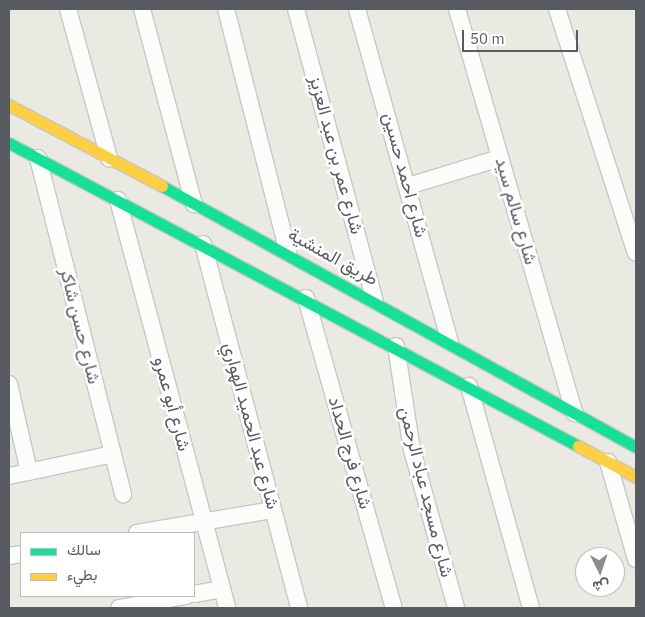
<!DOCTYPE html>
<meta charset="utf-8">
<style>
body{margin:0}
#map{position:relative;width:645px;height:617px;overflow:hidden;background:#eae9e2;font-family:"IBM Plex Sans",Vazirmatn,sans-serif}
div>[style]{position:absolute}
.roads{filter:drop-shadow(1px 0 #c7c8c6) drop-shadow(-1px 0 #c7c8c6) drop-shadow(0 1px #c7c8c6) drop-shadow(0 -1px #c7c8c6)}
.street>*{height:16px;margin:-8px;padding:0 8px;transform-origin:8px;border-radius:8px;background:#fcfcfb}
.fast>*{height:11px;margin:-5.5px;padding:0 5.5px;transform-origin:5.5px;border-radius:5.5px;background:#16e098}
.slow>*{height:11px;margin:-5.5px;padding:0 5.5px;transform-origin:5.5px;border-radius:5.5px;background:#ffcf43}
span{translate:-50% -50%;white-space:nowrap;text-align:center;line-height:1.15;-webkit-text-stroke:5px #fff;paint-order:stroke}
.street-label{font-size:18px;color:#585b62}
.frame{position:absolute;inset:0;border:10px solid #585b62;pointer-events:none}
.legend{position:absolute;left:20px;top:532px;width:175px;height:65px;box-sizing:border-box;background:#fff;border:1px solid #bcbdc0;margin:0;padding:6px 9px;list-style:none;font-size:15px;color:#585b62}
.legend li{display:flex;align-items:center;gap:10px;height:25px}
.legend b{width:25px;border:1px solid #bcbdc0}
.north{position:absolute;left:575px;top:547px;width:50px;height:50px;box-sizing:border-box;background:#fff;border:1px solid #bcbdc0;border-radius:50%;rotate:176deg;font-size:14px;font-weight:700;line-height:20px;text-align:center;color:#585b62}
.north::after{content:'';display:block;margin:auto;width:18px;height:22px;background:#8b8d8f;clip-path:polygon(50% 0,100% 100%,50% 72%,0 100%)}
.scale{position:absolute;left:462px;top:30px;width:116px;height:22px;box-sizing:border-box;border:2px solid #585b62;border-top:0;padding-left:6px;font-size:15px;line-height:18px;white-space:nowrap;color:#585b62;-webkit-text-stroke:4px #fff;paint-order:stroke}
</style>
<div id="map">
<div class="roads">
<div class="street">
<i style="left:68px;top:9px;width:155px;rotate:74.6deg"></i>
<i style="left:142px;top:9px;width:202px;rotate:75.1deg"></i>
<i style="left:226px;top:9px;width:252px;rotate:75.7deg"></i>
<i style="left:296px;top:9px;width:302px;rotate:74.9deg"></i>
<i style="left:357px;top:9px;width:345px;rotate:74.4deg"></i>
<i style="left:457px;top:9px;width:421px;rotate:73.8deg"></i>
<i style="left:557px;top:9px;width:256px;rotate:72.1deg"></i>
<i style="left:38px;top:158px;width:347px;rotate:75.8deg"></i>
<i style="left:408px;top:186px;width:96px;rotate:-16.9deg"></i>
<i style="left:118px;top:200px;width:422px;rotate:75deg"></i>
<i style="left:203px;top:244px;width:376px;rotate:75.2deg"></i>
<i style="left:306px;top:298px;width:322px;rotate:74.2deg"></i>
<i style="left:396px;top:346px;width:105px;rotate:81.3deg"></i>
<i style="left:412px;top:450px;width:164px;rotate:74.4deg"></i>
<i style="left:9px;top:384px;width:90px;rotate:77.2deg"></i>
<i style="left:469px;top:386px;width:230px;rotate:74.4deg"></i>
<i style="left:608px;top:462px;width:101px;rotate:73.9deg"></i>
<i style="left:9px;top:476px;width:106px;rotate:-11.9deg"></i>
<i style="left:137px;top:533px;width:138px;rotate:-9.6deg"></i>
<i style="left:9px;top:556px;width:12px;rotate:-9deg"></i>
<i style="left:194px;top:594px;width:27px;rotate:-10deg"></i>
<i style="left:119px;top:608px;width:68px;rotate:-10.2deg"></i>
</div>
<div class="fast">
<i style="left:9px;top:143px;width:645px;rotate:28.04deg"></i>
<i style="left:162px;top:186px;width:541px;rotate:28.84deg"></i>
</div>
<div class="slow">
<i style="left:9px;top:105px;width:173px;rotate:27.9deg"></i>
<i style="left:578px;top:446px;width:66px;rotate:28.1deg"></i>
</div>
</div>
<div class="street-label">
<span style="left:336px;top:155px;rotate:75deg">شارع عمر بن عبد العزيز</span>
<span style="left:405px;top:175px;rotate:75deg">شارع احمد حسين</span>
<span style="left:516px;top:211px;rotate:74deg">شارع سالم سيد</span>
<span style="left:333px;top:257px;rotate:29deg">طريق المنشية</span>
<span style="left:80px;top:326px;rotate:76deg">شارع حسن شاكر</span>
<span style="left:172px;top:404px;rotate:75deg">شارع أبو عمرو</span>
<span style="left:251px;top:426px;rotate:75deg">شارع عبد الحميد الهواري</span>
<span style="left:350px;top:453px;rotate:74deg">شارع فرج الحداد</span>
<span style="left:426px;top:492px;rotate:76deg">شارع مسجد عباد الرحمن</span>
</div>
<div class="frame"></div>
<ul class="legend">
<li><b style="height:6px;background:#16e098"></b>سالك</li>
<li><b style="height:6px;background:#ffcf43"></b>بطيء</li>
</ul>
<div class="north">ش</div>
<div class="scale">50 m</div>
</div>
